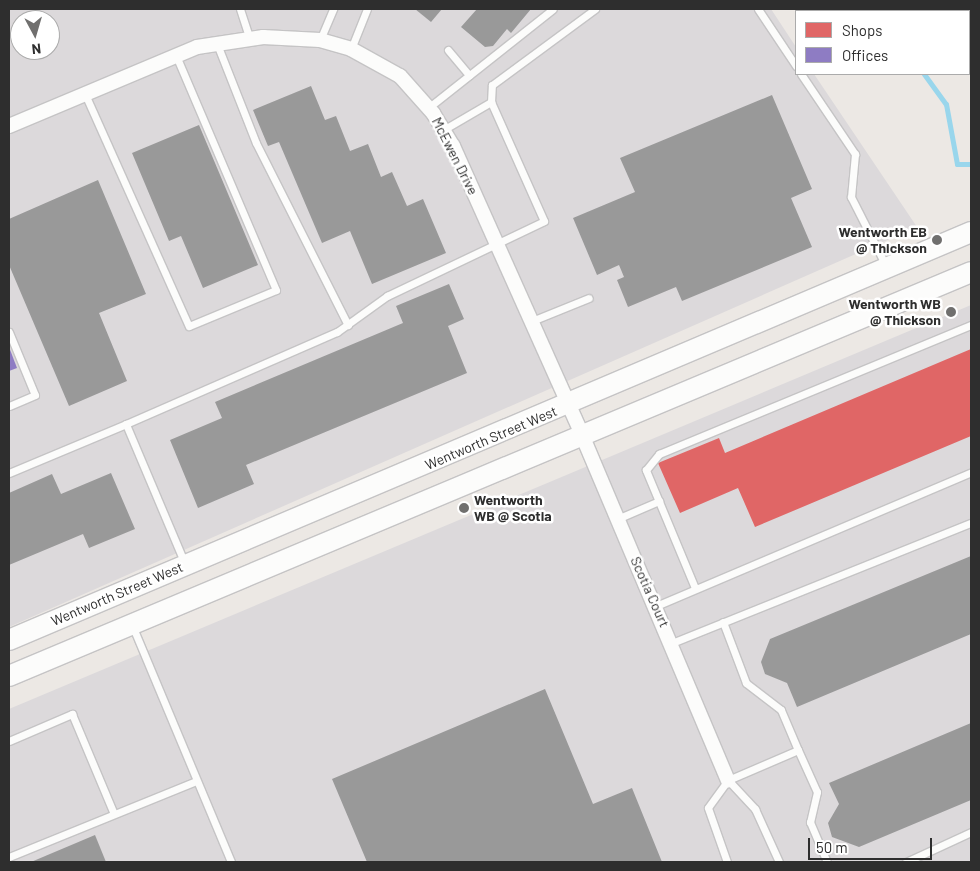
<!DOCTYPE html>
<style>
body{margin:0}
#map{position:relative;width:980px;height:871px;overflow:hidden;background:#ece8e4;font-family:Barlow,sans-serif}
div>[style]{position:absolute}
.industrial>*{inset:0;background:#dcd9db}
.shops>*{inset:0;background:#e06666}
.offices>*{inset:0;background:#8e7cc3}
.industry>*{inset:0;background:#999}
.stream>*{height:5px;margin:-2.5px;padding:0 2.5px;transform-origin:2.5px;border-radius:2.5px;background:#99d6ec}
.roads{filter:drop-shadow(1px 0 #c5c4c5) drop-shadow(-1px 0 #c5c4c5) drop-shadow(0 1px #c5c4c5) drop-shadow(0 -1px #c5c4c5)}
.service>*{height:7px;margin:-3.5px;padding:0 3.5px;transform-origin:3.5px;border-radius:3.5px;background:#fcfcfb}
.minor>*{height:14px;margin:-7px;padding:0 7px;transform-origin:7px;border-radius:7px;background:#fcfcfb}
.secondary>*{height:20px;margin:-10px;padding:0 10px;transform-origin:10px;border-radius:10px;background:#fcfcfb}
.dots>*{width:14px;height:14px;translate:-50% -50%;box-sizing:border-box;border:2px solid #fff;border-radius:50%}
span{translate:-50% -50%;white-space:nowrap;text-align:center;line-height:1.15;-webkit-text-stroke:5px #fff;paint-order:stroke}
.street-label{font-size:14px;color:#2e2e2e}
.poi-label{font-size:14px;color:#2e2e2e;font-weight:700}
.right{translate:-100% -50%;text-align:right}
.left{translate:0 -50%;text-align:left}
.frame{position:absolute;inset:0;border:10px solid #2e2e2e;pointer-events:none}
.legend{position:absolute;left:795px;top:10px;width:175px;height:65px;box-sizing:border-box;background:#fff;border:1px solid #ababab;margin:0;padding:6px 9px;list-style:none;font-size:15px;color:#2e2e2e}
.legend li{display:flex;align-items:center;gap:10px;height:25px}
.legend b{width:25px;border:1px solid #ababab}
.north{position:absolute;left:10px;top:10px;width:50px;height:50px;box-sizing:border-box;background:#fff;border:1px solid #ababab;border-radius:50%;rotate:174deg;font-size:14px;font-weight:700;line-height:20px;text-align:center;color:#2e2e2e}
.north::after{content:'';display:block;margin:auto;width:18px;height:22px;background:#706f6e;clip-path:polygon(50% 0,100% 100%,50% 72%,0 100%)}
.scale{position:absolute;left:808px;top:838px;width:124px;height:22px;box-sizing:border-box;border:2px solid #2e2e2e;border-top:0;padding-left:6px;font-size:15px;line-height:18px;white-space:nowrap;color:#2e2e2e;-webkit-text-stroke:4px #fff;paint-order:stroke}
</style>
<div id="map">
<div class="industrial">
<i style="clip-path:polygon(evenodd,9px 9px,771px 9px,796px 47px,796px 74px,814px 74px,917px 227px,9px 627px,9px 9px,20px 20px,50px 20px,50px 50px,20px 50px,20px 20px)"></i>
<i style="clip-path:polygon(971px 305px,971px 862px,9px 862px,9px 709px)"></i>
</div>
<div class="shops">
<i style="clip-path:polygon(971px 349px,971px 436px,755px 527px,738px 488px,680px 513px,658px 463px,719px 438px,725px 453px)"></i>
</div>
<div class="offices">
<i style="clip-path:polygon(9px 347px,17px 368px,9px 371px)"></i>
</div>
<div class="industry">
<i style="clip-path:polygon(415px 9px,442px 9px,431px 22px)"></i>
<i style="clip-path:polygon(477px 9px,531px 9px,511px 33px,507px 29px,493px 46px,485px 47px,461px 27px)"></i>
<i style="clip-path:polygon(311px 86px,325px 120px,336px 116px,350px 151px,368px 144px,381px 177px,392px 172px,407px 206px,423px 199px,446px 253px,372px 284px,350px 231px,322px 243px,279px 142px,268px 146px,253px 110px)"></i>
<i style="clip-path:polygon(772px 95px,812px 189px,791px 198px,812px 247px,682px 301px,676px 287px,628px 307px,617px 280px,624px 277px,619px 265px,597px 275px,573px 218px,635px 192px,620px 158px)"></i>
<i style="clip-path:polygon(199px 125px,258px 265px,203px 288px,181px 236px,169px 241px,132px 153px)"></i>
<i style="clip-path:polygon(98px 180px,146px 294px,99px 313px,127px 381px,69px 406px,9px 265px,9px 219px)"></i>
<i style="clip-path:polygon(449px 284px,464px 319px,448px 326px,467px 373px,246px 465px,254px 484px,198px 508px,170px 440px,222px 418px,215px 402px,403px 323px,396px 306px)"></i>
<i style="clip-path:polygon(111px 473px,135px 529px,89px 548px,83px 534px,9px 565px,9px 493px,52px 474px,61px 494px)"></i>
<i style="clip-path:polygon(971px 556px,971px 634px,797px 707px,787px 683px,765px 674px,761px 662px,770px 639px)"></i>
<i style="clip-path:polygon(545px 689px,593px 804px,632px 788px,662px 862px,367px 862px,332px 779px)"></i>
<i style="clip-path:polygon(971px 723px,971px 800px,859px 847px,832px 837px,828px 823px,839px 804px,829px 783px)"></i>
<i style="clip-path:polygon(95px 835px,106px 862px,31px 862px)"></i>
</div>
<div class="stream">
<i style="left:841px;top:9px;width:3px;rotate:45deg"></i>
<i style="left:924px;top:74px;width:37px;rotate:54deg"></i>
<i style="left:946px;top:104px;width:61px;rotate:79.6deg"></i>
<i style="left:957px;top:164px;width:14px"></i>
</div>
<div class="roads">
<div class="service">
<i style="left:240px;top:9px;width:32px;rotate:72deg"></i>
<i style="left:758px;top:9px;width:69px;rotate:56.3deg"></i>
<i style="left:320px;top:40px;width:34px;rotate:-67deg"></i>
<i style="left:217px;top:44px;width:106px;rotate:68.5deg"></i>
<i style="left:256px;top:143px;width:204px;rotate:63.2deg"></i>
<i style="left:351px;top:49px;width:43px;rotate:-68.2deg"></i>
<i style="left:448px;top:50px;width:33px;rotate:50deg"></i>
<i style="left:801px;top:74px;width:97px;rotate:56deg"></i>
<i style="left:855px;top:154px;width:43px;rotate:95.3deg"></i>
<i style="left:851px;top:197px;width:77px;rotate:63.1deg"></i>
<i style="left:85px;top:94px;width:254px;rotate:65.9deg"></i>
<i style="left:189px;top:326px;width:94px;rotate:-22.5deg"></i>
<i style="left:276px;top:290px;width:254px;rotate:-113.1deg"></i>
<i style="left:428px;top:108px;width:159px;rotate:-38.4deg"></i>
<i style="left:443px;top:130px;width:56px;rotate:-30.3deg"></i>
<i style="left:532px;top:321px;width:61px;rotate:-22deg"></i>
<i style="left:9px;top:332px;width:68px;rotate:67.6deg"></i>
<i style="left:35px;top:395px;width:28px;rotate:157deg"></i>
<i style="left:9px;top:473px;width:127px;rotate:-22.7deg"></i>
<i style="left:617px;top:519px;width:46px;rotate:-23.2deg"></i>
<i style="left:185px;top:564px;width:152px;rotate:-112.9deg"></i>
<i style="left:126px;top:424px;width:230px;rotate:-23.6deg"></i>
<i style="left:337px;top:332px;width:62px;rotate:-35.8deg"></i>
<i style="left:387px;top:296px;width:174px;rotate:-25.5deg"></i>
<i style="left:544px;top:221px;width:130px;rotate:-114deg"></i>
<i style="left:491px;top:102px;width:17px;rotate:-87deg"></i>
<i style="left:492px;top:85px;width:128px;rotate:-36.4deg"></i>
<i style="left:695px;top:588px;width:128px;rotate:-112.6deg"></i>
<i style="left:646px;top:470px;width:21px;rotate:-51deg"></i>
<i style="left:659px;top:454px;width:338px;rotate:-22.5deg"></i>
<i style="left:656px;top:606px;width:342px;rotate:-23deg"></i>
<i style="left:723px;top:622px;width:65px;rotate:69.3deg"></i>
<i style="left:746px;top:683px;width:44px;rotate:37.6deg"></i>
<i style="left:781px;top:710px;width:43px;rotate:67deg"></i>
<i style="left:798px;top:750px;width:76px;rotate:156.8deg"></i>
<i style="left:728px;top:780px;width:34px;rotate:126deg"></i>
<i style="left:708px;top:808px;width:57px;rotate:70.6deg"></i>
<i style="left:132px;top:625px;width:257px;rotate:67.3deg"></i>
<i style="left:672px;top:643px;width:322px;rotate:-21.9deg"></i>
<i style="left:9px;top:741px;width:69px;rotate:-23.2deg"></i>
<i style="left:72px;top:714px;width:108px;rotate:67.2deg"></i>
<i style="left:798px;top:750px;width:46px;rotate:65.7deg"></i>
<i style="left:817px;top:792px;width:31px;rotate:103deg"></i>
<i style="left:810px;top:822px;width:43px;rotate:67deg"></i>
<i style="left:728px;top:780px;width:40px;rotate:47deg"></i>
<i style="left:755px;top:809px;width:58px;rotate:65.6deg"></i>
<i style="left:9px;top:857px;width:202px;rotate:-22.1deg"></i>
<i style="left:906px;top:862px;width:72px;rotate:-24.8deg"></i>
</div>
<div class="minor">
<i style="left:9px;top:126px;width:204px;rotate:-22.8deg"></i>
<i style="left:197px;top:47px;width:67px;rotate:-8.6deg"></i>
<i style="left:263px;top:37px;width:57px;rotate:3deg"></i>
<i style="left:320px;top:40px;width:32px;rotate:16deg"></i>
<i style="left:351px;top:49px;width:56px;rotate:28.9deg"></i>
<i style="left:400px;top:76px;width:50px;rotate:48.3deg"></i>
<i style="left:433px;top:113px;width:39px;rotate:59deg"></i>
<i style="left:453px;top:146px;width:316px;rotate:65.9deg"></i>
<i style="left:582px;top:435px;width:375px;rotate:67.1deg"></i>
</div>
<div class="secondary">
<i style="left:9px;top:640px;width:1045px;rotate:-22.98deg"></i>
<i style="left:9px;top:676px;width:1043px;rotate:-22.78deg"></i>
</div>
</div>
<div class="dots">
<i style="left:937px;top:240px;background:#706f6e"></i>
<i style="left:951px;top:312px;background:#706f6e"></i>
<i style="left:464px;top:508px;background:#706f6e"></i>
</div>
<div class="street-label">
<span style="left:455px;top:156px;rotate:63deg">McEwen Drive</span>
<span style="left:491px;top:438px;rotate:-23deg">Wentworth Street West</span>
<span style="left:650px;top:592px;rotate:66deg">Scotia Court</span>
<span style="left:117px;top:594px;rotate:-23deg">Wentworth Street West</span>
</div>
<div class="poi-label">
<span class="right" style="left:927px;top:240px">Wentworth EB<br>@ Thickson</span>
<span class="right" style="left:941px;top:312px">Wentworth WB<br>@ Thickson</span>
<span class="left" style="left:474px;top:508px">Wentworth<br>WB @ Scotia</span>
</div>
<div class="frame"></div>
<ul class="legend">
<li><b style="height:14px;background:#e06666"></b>Shops</li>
<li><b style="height:14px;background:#8e7cc3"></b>Offices</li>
</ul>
<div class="north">N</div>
<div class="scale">50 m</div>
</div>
